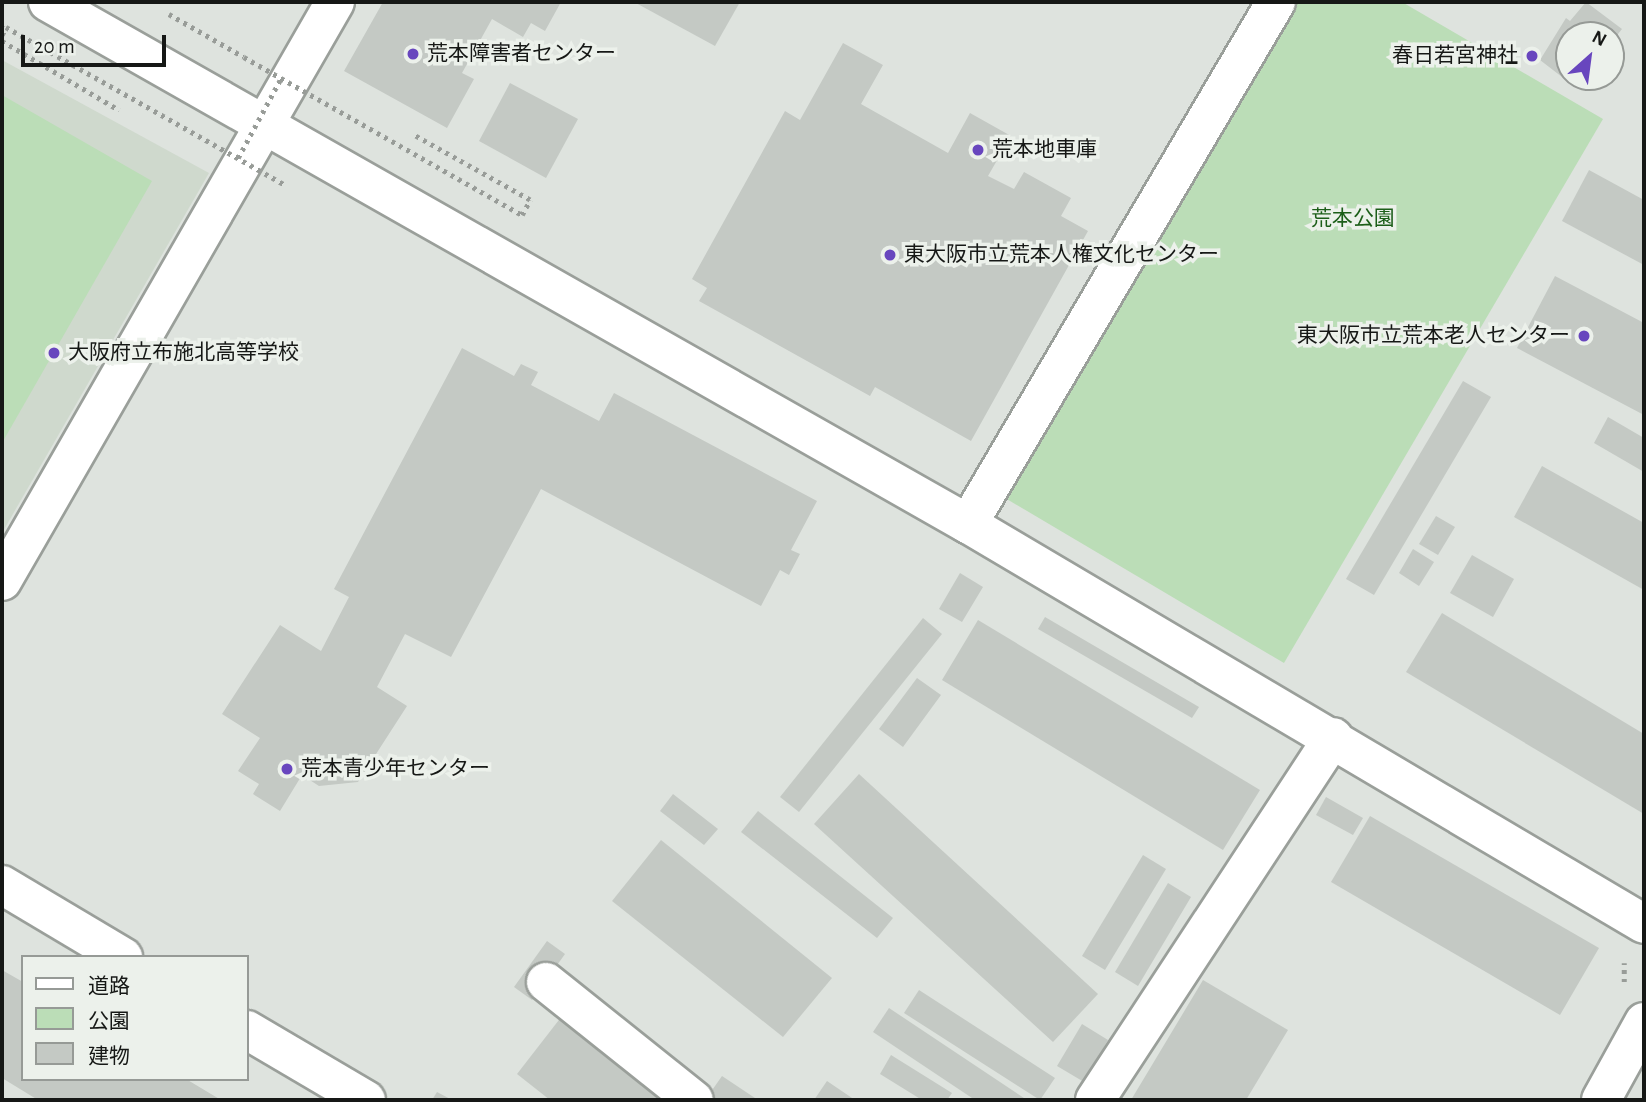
<!DOCTYPE html>
<meta charset="utf-8">
<style>
body{margin:0}
#map{position:relative;width:1646px;height:1102px;overflow:hidden;background:#dee3de;font-family:"Alegreya Sans","Noto Sans JP",sans-serif}
div>[style]{position:absolute}
.built>*{inset:0;background:#cfd9cd}
.green>*{inset:0;background:#bbddb7}
.building>*{inset:0;background:#c4c9c4}
.path>*{height:4.5px;margin-top:-2.25px;transform-origin:0;background:repeating-linear-gradient(90deg,#989c98 0 3.5px,transparent 0 8.5px)}
.roads{filter:drop-shadow(2px 0 #9a9f9a) drop-shadow(-2px 0 #9a9f9a) drop-shadow(0 2px #9a9f9a) drop-shadow(0 -2px #9a9f9a)}
.minor>*{height:38px;margin:-19px;padding:0 19px;transform-origin:19px;border-radius:19px;background:#fff}
.path-bridge>*{height:4.5px;margin-top:-2.25px;transform-origin:0;background:repeating-linear-gradient(90deg,#989c98 0 3.5px,transparent 0 8.5px)}
.dots>*{width:19px;height:19px;translate:-50% -50%;box-sizing:border-box;border:4px solid #ecf1eb;border-radius:50%}
span{translate:-50% -50%;white-space:nowrap;text-align:center;line-height:1.15;-webkit-text-stroke:7px #ecf1eb;paint-order:stroke}
.poi-label{font-size:21px;color:#161816}
.left{translate:0 -50%;text-align:left}
.right{translate:-100% -50%;text-align:right}
.park-label{font-size:21px;color:#1c5e19}
.frame{position:absolute;inset:0;border:4px solid #161816;pointer-events:none}
.legend{position:absolute;left:21px;top:955px;width:228px;height:126px;box-sizing:border-box;background:#ecf1eb;border:2px solid #969a96;margin:0;padding:9px 12px;list-style:none;font-size:21px;color:#161816}
.legend li{display:flex;align-items:center;gap:14px;height:35px}
.legend b{width:35px;border:2px solid #969a96}
.north{position:absolute;left:1555px;top:21px;width:70px;height:70px;box-sizing:border-box;background:#ecf1eb;border:2px solid #969a96;border-radius:50%;rotate:28deg;font-size:19px;font-weight:700;line-height:28px;text-align:center;color:#161816}
.north::after{content:'';display:block;margin:auto;width:24px;height:32px;background:#6846be;clip-path:polygon(50% 0,100% 100%,50% 72%,0 100%)}
.scale{position:absolute;left:21px;top:35px;width:145px;height:32px;box-sizing:border-box;border:4px solid #161816;border-top:0;padding-left:9px;font-size:21px;line-height:24px;white-space:nowrap;color:#161816;-webkit-text-stroke:5px #ecf1eb;paint-order:stroke}
</style>
<div id="map">
<div class="built">
<i style="clip-path:polygon(2px 60px,209px 173px,2px 533px)"></i>
</div>
<div class="green">
<i style="clip-path:polygon(1288px 2px,1402px 2px,1603px 119px,1284px 663px,1000px 495px)"></i>
<i style="clip-path:polygon(2px 95px,152px 181px,2px 443px)"></i>
</div>
<div class="building">
<i style="clip-path:polygon(383px 2px,561px 2px,545px 31px,531px 23px,523px 37px,492px 19px,462px 73px,474px 79px,447px 128px,344px 71px)"></i>
<i style="clip-path:polygon(634px 2px,740px 2px,715px 46px)"></i>
<i style="clip-path:polygon(1586px 2px,1622px 29px,1611px 43px,1611px 35px,1569px 35px,1569px 77px,1583px 77px,1575px 87px,1540px 60px,1566px 18px,1570px 21px)"></i>
<i style="clip-path:polygon(843px 43px,883px 65px,861px 104px,948px 153px,970px 113px,1011px 136px,988px 176px,1014px 189px,1024px 172px,1071px 198px,1061px 216px,1088px 231px,971px 441px,875px 387px,870px 396px,699px 301px,707px 288px,692px 279px,785px 111px,800px 120px)"></i>
<i style="clip-path:polygon(510px 83px,578px 119px,546px 178px,479px 141px)"></i>
<i style="clip-path:polygon(1589px 170px,1644px 200px,1644px 265px,1562px 221px)"></i>
<i style="clip-path:polygon(1555px 276px,1644px 323px,1644px 415px,1517px 348px)"></i>
<i style="clip-path:polygon(462px 348px,514px 376px,521px 364px,538px 372px,531px 385px,599px 421px,614px 393px,817px 501px,791px 550px,800px 554px,789px 575px,780px 570px,761px 606px,541px 489px,451px 657px,405px 634px,377px 687px,407px 706px,358px 782px,319px 786px,302px 775px,280px 811px,253px 794px,259px 784px,238px 771px,260px 738px,222px 714px,280px 625px,321px 651px,349px 597px,334px 589px)"></i>
<i style="clip-path:polygon(1463px 381px,1491px 397px,1374px 595px,1346px 579px)"></i>
<i style="clip-path:polygon(1608px 417px,1644px 438px,1644px 472px,1594px 443px)"></i>
<i style="clip-path:polygon(1542px 466px,1644px 523px,1644px 590px,1514px 517px)"></i>
<i style="clip-path:polygon(1436px 516px,1455px 527px,1438px 555px,1419px 544px)"></i>
<i style="clip-path:polygon(1413px 549px,1434px 562px,1419px 586px,1399px 573px)"></i>
<i style="clip-path:polygon(1472px 555px,1514px 579px,1493px 617px,1450px 593px)"></i>
<i style="clip-path:polygon(960px 573px,983px 587px,962px 622px,939px 609px)"></i>
<i style="clip-path:polygon(1442px 613px,1644px 734px,1644px 814px,1406px 672px)"></i>
<i style="clip-path:polygon(1045px 617px,1199px 707px,1192px 718px,1038px 629px)"></i>
<i style="clip-path:polygon(923px 618px,942px 634px,799px 812px,780px 797px)"></i>
<i style="clip-path:polygon(978px 620px,1260px 790px,1223px 850px,942px 680px)"></i>
<i style="clip-path:polygon(917px 678px,941px 695px,903px 747px,879px 729px)"></i>
<i style="clip-path:polygon(859px 774px,1098px 994px,1053px 1042px,814px 824px)"></i>
<i style="clip-path:polygon(673px 794px,718px 829px,704px 845px,660px 811px)"></i>
<i style="clip-path:polygon(1326px 797px,1363px 818px,1353px 835px,1316px 815px)"></i>
<i style="clip-path:polygon(758px 811px,893px 918px,877px 938px,741px 832px)"></i>
<i style="clip-path:polygon(1370px 816px,1599px 948px,1560px 1015px,1331px 882px)"></i>
<i style="clip-path:polygon(661px 840px,832px 978px,783px 1037px,612px 901px)"></i>
<i style="clip-path:polygon(1143px 855px,1166px 869px,1105px 970px,1082px 956px)"></i>
<i style="clip-path:polygon(1168px 883px,1191px 897px,1138px 986px,1115px 972px)"></i>
<i style="clip-path:polygon(547px 941px,565px 954px,532px 1000px,514px 987px)"></i>
<i style="clip-path:polygon(2px 970px,23px 982px,23px 1079px,186px 1079px,221px 1100px,38px 1100px,2px 1078px)"></i>
<i style="clip-path:polygon(1203px 980px,1288px 1030px,1246px 1100px,1131px 1100px)"></i>
<i style="clip-path:polygon(919px 990px,1055px 1078px,1040px 1100px,904px 1013px)"></i>
<i style="clip-path:polygon(889px 1008px,1027px 1100px,975px 1100px,873px 1032px)"></i>
<i style="clip-path:polygon(562px 1016px,668px 1100px,550px 1100px,517px 1074px)"></i>
<i style="clip-path:polygon(1082px 1024px,1108px 1040px,1084px 1082px,1057px 1066px)"></i>
<i style="clip-path:polygon(891px 1055px,952px 1093px,947px 1100px,922px 1100px,880px 1074px)"></i>
<i style="clip-path:polygon(722px 1076px,758px 1100px,713px 1100px,708px 1096px)"></i>
<i style="clip-path:polygon(827px 1081px,855px 1100px,814px 1100px)"></i>
<i style="clip-path:polygon(437px 1092px,452px 1100px,432px 1100px)"></i>
</div>
<div class="path">
<i style="left:169px;top:14px;width:86px;rotate:29.8deg"></i>
<i style="left:2px;top:41px;width:136px;rotate:30.5deg"></i>
<i style="left:1624px;top:982px;width:19px;rotate:-90deg"></i>
</div>
<div class="roads">
<div class="minor">
<i style="left:48px;top:2px;width:1058px;rotate:29.57deg"></i>
<i style="left:968px;top:524px;width:785px;rotate:30.61deg"></i>
<i style="left:968px;top:524px;width:606px;rotate:-59.46deg"></i>
<i style="left:2px;top:581px;width:668px;rotate:-60.1deg"></i>
<i style="left:2px;top:885px;width:141px;rotate:30.8deg"></i>
<i style="left:546px;top:982px;width:189px;rotate:38.6deg"></i>
<i style="left:247px;top:1030px;width:138px;rotate:30.5deg"></i>
<i style="left:1095px;top:1100px;width:434px;rotate:-56.7deg"></i>
<i style="left:1601px;top:1100px;width:89px;rotate:-61.1deg"></i>
</div>
</div>
<div class="path-bridge">
<i style="left:2px;top:35px;width:9px;rotate:-63deg"></i>
<i style="left:6px;top:27px;width:321px;rotate:29.5deg"></i>
<i style="left:244px;top:57px;width:320px;rotate:29.6deg"></i>
<i style="left:522px;top:215px;width:17px;rotate:-62deg"></i>
<i style="left:530px;top:200px;width:135px;rotate:-150.8deg"></i>
<i style="left:238px;top:158px;width:91px;rotate:-61.7deg"></i>
</div>
<div class="dots">
<i style="left:413px;top:54px;background:#6846be"></i>
<i style="left:1532px;top:56px;background:#6846be"></i>
<i style="left:978px;top:150px;background:#6846be"></i>
<i style="left:890px;top:255px;background:#6846be"></i>
<i style="left:1584px;top:336px;background:#6846be"></i>
<i style="left:54px;top:353px;background:#6846be"></i>
<i style="left:287px;top:769px;background:#6846be"></i>
</div>
<div class="poi-label">
<span class="left" style="left:427px;top:54px">荒本障害者センター</span>
<span class="right" style="left:1518px;top:56px">春日若宮神社</span>
<span class="left" style="left:992px;top:150px">荒本地車庫</span>
<span class="left" style="left:904px;top:255px">東大阪市立荒本人権文化センター</span>
<span class="right" style="left:1570px;top:336px">東大阪市立荒本老人センター</span>
<span class="left" style="left:68px;top:353px">大阪府立布施北高等学校</span>
<span class="left" style="left:301px;top:769px">荒本青少年センター</span>
</div>
<div class="park-label">
<span style="left:1353px;top:219px">荒本公園</span>
</div>
<div class="frame"></div>
<ul class="legend">
<li><b style="height:9px;background:#fff"></b>道路</li>
<li><b style="height:19px;background:#bbddb7"></b>公園</li>
<li><b style="height:19px;background:#c4c9c4"></b>建物</li>
</ul>
<div class="north">N</div>
<div class="scale">20 m</div>
</div>
